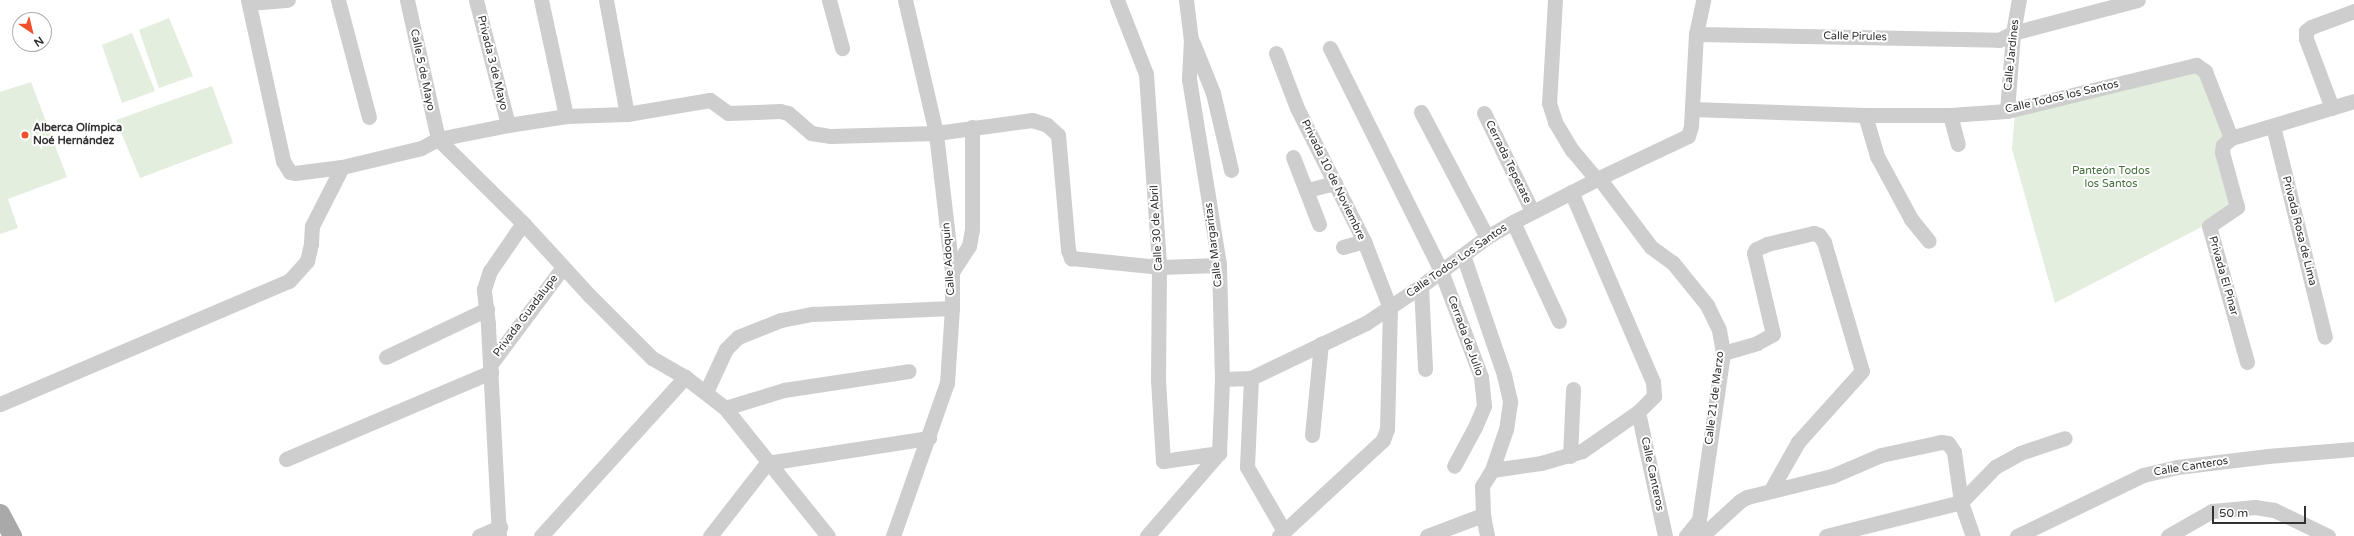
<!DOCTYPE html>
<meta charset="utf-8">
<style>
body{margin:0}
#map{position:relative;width:2354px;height:536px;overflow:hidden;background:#fff;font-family:"Varela Round",sans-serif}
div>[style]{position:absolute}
.green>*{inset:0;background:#e3eede}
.minor>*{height:15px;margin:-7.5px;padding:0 7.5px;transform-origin:7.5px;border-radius:7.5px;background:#cecece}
.major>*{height:19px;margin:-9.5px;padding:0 9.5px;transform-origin:9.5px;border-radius:9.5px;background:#a9a9a9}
.dots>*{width:11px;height:11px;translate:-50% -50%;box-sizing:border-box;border:2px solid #fff;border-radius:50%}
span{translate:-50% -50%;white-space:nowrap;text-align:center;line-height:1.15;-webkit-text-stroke:4px #fff;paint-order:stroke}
.street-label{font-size:11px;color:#313131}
.poi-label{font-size:11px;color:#313131;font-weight:700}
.left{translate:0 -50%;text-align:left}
.park-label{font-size:11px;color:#45703a}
.north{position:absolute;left:12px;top:12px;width:40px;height:40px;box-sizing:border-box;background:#fff;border:1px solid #adadad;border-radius:50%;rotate:145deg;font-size:11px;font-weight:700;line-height:16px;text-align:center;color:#313131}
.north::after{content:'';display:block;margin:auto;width:14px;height:18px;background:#f1502a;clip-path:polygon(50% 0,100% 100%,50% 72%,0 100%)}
.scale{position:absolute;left:2212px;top:506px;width:94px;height:18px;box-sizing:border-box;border:2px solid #313131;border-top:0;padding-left:5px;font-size:12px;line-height:14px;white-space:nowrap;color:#313131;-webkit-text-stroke:3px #fff;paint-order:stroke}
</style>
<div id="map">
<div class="green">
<i style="clip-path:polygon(169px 18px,193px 76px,159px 88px,139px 30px)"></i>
<i style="clip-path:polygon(132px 33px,155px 91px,122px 103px,102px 45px)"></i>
<i style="clip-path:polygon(2201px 66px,2230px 151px,2238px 208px,2055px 303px,2012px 149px,2015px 112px)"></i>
<i style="clip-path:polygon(31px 82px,67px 177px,8px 199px,18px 228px,0 234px,0 92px)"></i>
<i style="clip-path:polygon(212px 86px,233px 143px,140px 178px,116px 120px)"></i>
</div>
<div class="minor">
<i style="left:248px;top:0;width:165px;rotate:77.7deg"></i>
<i style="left:283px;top:161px;width:13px;rotate:58deg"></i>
<i style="left:290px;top:172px;width:5px;rotate:11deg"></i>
<i style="left:295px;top:173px;width:47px;rotate:-7.3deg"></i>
<i style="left:342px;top:167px;width:81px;rotate:-13.5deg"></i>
<i style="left:421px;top:148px;width:19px;rotate:-28deg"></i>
<i style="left:438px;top:139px;width:71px;rotate:-11.3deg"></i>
<i style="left:508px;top:125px;width:59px;rotate:-8.8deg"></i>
<i style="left:566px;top:116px;width:61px;rotate:-1.9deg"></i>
<i style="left:627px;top:114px;width:84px;rotate:-9.6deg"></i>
<i style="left:710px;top:100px;width:22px;rotate:36deg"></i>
<i style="left:728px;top:113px;width:52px;rotate:-2.2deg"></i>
<i style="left:780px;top:111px;width:8px;rotate:14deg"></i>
<i style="left:788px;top:113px;width:30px;rotate:41deg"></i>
<i style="left:811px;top:133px;width:20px;rotate:9deg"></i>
<i style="left:831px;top:136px;width:105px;rotate:-1.6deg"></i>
<i style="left:936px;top:133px;width:97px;rotate:-7.7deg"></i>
<i style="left:1032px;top:120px;width:16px;rotate:18deg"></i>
<i style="left:1047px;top:125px;width:15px;rotate:42deg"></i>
<i style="left:1058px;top:135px;width:115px;rotate:85deg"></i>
<i style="left:1068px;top:250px;width:9px;rotate:69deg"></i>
<i style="left:1071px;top:258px;width:88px;rotate:5.8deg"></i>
<i style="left:1159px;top:267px;width:60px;rotate:-1.9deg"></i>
<i style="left:338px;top:0;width:121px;rotate:75.2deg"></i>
<i style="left:407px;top:0;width:142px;rotate:77.4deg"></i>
<i style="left:476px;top:0;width:129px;rotate:75.6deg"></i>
<i style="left:541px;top:0;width:119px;rotate:77.8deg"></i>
<i style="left:606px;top:0;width:116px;rotate:79.6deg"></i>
<i style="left:829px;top:0;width:50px;rotate:74.8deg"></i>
<i style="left:1117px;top:0;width:79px;rotate:68.6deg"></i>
<i style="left:1146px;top:74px;width:193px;rotate:86.1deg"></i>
<i style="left:1159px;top:267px;width:113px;rotate:90.5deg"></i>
<i style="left:1158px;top:380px;width:81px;rotate:86.5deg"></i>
<i style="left:1163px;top:461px;width:57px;rotate:-8.1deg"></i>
<i style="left:1186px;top:0;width:39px;rotate:83deg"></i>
<i style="left:1191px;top:39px;width:40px;rotate:92.9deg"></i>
<i style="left:1189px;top:79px;width:188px;rotate:80.8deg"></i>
<i style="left:1219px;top:265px;width:114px;rotate:88.5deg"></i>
<i style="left:1222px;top:379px;width:74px;rotate:92.3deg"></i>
<i style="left:1555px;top:0;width:103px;rotate:93.3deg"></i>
<i style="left:1549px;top:103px;width:20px;rotate:72deg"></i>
<i style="left:1555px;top:122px;width:33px;rotate:59deg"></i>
<i style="left:1572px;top:150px;width:38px;rotate:50deg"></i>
<i style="left:250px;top:3px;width:38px;rotate:-5deg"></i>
<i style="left:1696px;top:34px;width:303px;rotate:1.1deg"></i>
<i style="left:1999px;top:40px;width:16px;rotate:-27deg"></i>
<i style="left:2013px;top:33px;width:129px;rotate:-14.8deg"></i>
<i style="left:1193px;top:43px;width:54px;rotate:68.2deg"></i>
<i style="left:1213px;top:93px;width:79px;rotate:76.8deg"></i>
<i style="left:1330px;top:48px;width:249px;rotate:63.5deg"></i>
<i style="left:1441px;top:271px;width:113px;rotate:69.3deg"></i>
<i style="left:1481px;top:377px;width:29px;rotate:84deg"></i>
<i style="left:1484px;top:406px;width:23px;rotate:113deg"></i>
<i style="left:1475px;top:427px;width:44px;rotate:118.3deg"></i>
<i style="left:1276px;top:53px;width:59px;rotate:69.1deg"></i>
<i style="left:1297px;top:108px;width:149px;rotate:63.3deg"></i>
<i style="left:1364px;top:241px;width:72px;rotate:68.8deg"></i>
<i style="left:1390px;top:308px;width:121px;rotate:91.4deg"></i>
<i style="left:1387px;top:429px;width:12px;rotate:110deg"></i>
<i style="left:1383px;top:440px;width:142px;rotate:137.3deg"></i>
<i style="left:2332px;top:108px;width:74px;rotate:-110.6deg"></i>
<i style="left:2306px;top:39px;width:8px;rotate:-90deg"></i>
<i style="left:2306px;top:31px;width:6px;rotate:-39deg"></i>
<i style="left:2311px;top:27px;width:46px;rotate:-20.4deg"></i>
<i style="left:1692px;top:109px;width:173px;rotate:2deg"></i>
<i style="left:1865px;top:115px;width:85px"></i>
<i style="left:1950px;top:115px;width:57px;rotate:-4deg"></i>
<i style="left:2007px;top:111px;width:195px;rotate:-13.7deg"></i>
<i style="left:2196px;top:65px;width:11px;rotate:34deg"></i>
<i style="left:2205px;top:71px;width:72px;rotate:68.8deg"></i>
<i style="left:2007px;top:111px;width:78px;rotate:-85.6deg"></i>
<i style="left:2013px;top:33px;width:34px;rotate:-80deg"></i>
<i style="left:1421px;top:112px;width:141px;rotate:62.2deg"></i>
<i style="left:1484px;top:113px;width:109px;rotate:63.9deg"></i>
<i style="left:1865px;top:115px;width:43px;rotate:73.7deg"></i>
<i style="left:1877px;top:156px;width:72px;rotate:61.6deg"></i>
<i style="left:1911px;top:219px;width:28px;rotate:51deg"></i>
<i style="left:1950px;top:115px;width:30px;rotate:75deg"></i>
<i style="left:2273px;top:126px;width:217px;rotate:76.2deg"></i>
<i style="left:438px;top:139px;width:120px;rotate:44.7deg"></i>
<i style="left:523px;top:223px;width:99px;rotate:47.5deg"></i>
<i style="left:590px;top:296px;width:88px;rotate:45deg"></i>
<i style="left:652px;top:358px;width:38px;rotate:30deg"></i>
<i style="left:685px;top:377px;width:51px;rotate:37.8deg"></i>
<i style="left:725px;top:408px;width:164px;rotate:51.2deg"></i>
<i style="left:1293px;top:157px;width:72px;rotate:68.8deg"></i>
<i style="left:1599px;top:178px;width:86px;rotate:53deg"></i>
<i style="left:1651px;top:247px;width:27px;rotate:36deg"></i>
<i style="left:1673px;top:263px;width:54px;rotate:51deg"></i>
<i style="left:1707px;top:305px;width:28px;rotate:64deg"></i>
<i style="left:1719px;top:330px;width:23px;rotate:80deg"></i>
<i style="left:1723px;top:353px;width:169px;rotate:98.2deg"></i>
<i style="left:1699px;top:520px;width:21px;rotate:129deg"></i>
<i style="left:1307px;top:190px;width:29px;rotate:-14deg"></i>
<i style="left:1513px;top:222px;width:109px;rotate:65.1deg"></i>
<i style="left:1343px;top:247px;width:22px;rotate:-16deg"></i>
<i style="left:1463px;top:255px;width:127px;rotate:71.1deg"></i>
<i style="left:1504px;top:375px;width:28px;rotate:77deg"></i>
<i style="left:1510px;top:402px;width:27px;rotate:98deg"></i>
<i style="left:1506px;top:429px;width:43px;rotate:108.9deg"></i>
<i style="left:1492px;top:470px;width:19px;rotate:122deg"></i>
<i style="left:1482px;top:486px;width:29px;rotate:88deg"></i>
<i style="left:1483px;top:515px;width:21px;rotate:79deg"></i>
<i style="left:952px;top:272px;width:31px;rotate:-57deg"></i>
<i style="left:969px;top:246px;width:17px;rotate:-80deg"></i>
<i style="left:972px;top:229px;width:102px;rotate:-90deg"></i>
<i style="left:1421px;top:286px;width:83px;rotate:87.2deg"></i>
<i style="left:1723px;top:353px;width:35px;rotate:-16deg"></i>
<i style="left:1757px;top:343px;width:18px;rotate:-29deg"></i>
<i style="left:1773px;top:334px;width:83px;rotate:-103.2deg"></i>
<i style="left:1754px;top:253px;width:4px;rotate:-63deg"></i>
<i style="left:1756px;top:249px;width:12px;rotate:-24deg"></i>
<i style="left:1767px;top:244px;width:48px;rotate:-13.2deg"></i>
<i style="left:1814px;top:233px;width:5px;rotate:22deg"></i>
<i style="left:1819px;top:235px;width:9px;rotate:54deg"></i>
<i style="left:1824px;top:242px;width:134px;rotate:73.6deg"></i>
<i style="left:1862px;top:371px;width:96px;rotate:132deg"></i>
<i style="left:1798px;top:442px;width:55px;rotate:119.4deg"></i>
<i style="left:386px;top:357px;width:112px;rotate:-25.4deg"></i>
<i style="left:2247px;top:362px;width:141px;rotate:-105.6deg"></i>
<i style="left:2209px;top:226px;width:34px;rotate:-34deg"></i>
<i style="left:2237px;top:207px;width:57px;rotate:-105.3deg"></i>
<i style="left:2222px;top:152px;width:7px;rotate:-82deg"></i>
<i style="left:2223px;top:145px;width:11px;rotate:-41deg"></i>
<i style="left:2231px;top:138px;width:128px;rotate:-16.7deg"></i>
<i style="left:490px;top:365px;width:122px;rotate:-53.3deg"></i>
<i style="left:1251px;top:378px;width:89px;rotate:92.6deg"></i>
<i style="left:1247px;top:467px;width:74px;rotate:60deg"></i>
<i style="left:1222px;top:379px;width:29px;rotate:-2deg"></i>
<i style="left:1251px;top:378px;width:127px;rotate:-25.6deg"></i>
<i style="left:1366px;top:323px;width:66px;rotate:-33.9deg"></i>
<i style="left:1421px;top:286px;width:82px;rotate:-36.6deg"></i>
<i style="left:1487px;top:237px;width:30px;rotate:-30deg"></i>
<i style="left:1513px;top:222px;width:97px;rotate:-27.1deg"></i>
<i style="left:1599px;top:178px;width:98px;rotate:-25.3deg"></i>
<i style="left:1688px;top:136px;width:10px;rotate:-73deg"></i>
<i style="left:1691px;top:126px;width:92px;rotate:-86.9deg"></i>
<i style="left:1696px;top:34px;width:35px;rotate:-78deg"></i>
<i style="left:706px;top:392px;width:47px;rotate:-65.1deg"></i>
<i style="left:726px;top:349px;width:17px;rotate:-45deg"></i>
<i style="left:738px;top:337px;width:46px;rotate:-21.6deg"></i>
<i style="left:781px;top:320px;width:33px;rotate:-11deg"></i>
<i style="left:813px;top:314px;width:139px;rotate:-2.5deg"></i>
<i style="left:0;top:404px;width:314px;rotate:-23.1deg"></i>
<i style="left:289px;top:281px;width:27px;rotate:-48deg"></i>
<i style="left:307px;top:261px;width:18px;rotate:-77deg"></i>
<i style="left:311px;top:243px;width:17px;rotate:-87deg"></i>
<i style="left:312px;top:226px;width:66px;rotate:-63deg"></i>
<i style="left:725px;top:408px;width:62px;rotate:-17deg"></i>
<i style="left:784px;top:390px;width:126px;rotate:-8.6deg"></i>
<i style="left:1638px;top:412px;width:127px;rotate:77.7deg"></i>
<i style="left:1312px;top:435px;width:92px;rotate:-84.4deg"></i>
<i style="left:1570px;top:456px;width:67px;rotate:-87.4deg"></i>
<i style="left:286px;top:459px;width:223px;rotate:-23deg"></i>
<i style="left:1492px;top:470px;width:49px;rotate:-8.1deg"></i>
<i style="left:1541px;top:463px;width:43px;rotate:-16.3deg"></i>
<i style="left:1582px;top:451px;width:68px;rotate:-34.9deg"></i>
<i style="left:1638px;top:412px;width:23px;rotate:-45deg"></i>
<i style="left:1654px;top:396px;width:14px;rotate:-94deg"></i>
<i style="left:1653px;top:382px;width:207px;rotate:-113.3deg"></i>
<i style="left:1704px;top:534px;width:49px;rotate:-42.5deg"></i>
<i style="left:1740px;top:501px;width:8px;rotate:-30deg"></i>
<i style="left:1747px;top:497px;width:88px;rotate:-13.9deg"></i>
<i style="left:1832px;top:476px;width:53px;rotate:-23.2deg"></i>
<i style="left:1881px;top:455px;width:61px;rotate:-12.2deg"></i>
<i style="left:1941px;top:442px;width:7px;rotate:8deg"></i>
<i style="left:1948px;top:443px;width:11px;rotate:56deg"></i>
<i style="left:1954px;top:452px;width:50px;rotate:82deg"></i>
<i style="left:1961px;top:502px;width:36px;rotate:71deg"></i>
<i style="left:479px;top:536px;width:23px;rotate:-23deg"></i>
<i style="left:499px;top:536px;width:212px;rotate:-93deg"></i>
<i style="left:488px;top:324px;width:35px;rotate:-97deg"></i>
<i style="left:484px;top:289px;width:19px;rotate:-72deg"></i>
<i style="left:490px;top:271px;width:58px;rotate:-55.5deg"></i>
<i style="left:541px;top:536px;width:215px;rotate:-47.8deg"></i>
<i style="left:710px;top:536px;width:93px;rotate:-52deg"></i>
<i style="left:767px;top:463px;width:164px;rotate:-8.8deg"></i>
<i style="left:893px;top:536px;width:162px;rotate:-70.6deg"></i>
<i style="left:947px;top:383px;width:75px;rotate:-86.2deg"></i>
<i style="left:952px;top:308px;width:36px;rotate:-90deg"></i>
<i style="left:952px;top:272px;width:140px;rotate:-96.6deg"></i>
<i style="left:936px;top:133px;width:137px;rotate:-103.1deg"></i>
<i style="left:1147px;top:536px;width:110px;rotate:-49.1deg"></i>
<i style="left:1427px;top:536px;width:60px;rotate:-20.6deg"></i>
<i style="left:1826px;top:536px;width:139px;rotate:-14.1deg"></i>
<i style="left:1961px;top:502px;width:49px;rotate:-45.8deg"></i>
<i style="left:1995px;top:467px;width:29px;rotate:-29deg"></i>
<i style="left:2020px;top:453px;width:47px;rotate:-18.4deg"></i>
<i style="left:2017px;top:536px;width:140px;rotate:-25.8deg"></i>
<i style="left:2143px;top:475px;width:35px;rotate:-13deg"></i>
<i style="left:2177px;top:467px;width:92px;rotate:-6.9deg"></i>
<i style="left:2268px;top:456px;width:86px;rotate:-4.7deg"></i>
<i style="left:2168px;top:536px;width:51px;rotate:-29.6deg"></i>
<i style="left:2212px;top:511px;width:43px;rotate:-5.3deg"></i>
<i style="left:2255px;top:507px;width:19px;rotate:9deg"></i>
<i style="left:2274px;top:510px;width:60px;rotate:25.7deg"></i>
</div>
<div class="major">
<i style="left:0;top:513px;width:26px;rotate:62deg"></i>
</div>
<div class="dots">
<i style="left:25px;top:135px;background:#f1502a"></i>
</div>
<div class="street-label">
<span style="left:1855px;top:37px;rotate:1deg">Calle Pirules</span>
<span style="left:2012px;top:55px;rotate:-84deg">Calle Jardines</span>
<span style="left:492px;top:63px;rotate:76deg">Privada 3 de Mayo</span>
<span style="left:422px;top:70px;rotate:78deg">Calle 5 de Mayo</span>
<span style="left:2062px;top:97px;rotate:-13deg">Calle Todos los Santos</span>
<span style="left:1508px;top:162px;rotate:64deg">Cerrada Tepetate</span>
<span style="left:1333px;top:180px;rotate:64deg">Privada 10 de Noviembre</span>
<span style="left:1157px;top:228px;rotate:-93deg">Calle 30 de Abril</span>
<span style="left:2299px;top:231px;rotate:76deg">Privada Rosa de Lima</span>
<span style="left:1214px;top:245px;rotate:-97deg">Calle Margaritas</span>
<span style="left:949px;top:259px;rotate:-94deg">Calle Adoquín</span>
<span style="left:1457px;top:261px;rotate:-35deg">Calle Todos Los Santos</span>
<span style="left:2223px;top:276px;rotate:74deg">Privada El Pinar</span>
<span style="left:526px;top:316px;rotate:-53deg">Privada Guadalupe</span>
<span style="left:1465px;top:336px;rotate:70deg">Cerrada de Julio</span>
<span style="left:1715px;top:398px;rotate:-83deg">Calle 21 de Marzo</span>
<span style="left:2191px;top:467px;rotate:-9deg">Calle Canteros</span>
<span style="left:1652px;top:474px;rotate:78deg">Calle Canteros</span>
</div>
<div class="poi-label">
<span class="left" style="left:33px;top:135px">Alberca Olímpica<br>Noé Hernández</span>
</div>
<div class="park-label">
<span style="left:2111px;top:178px">Panteón Todos<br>los Santos</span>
</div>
<div class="north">N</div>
<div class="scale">50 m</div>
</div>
